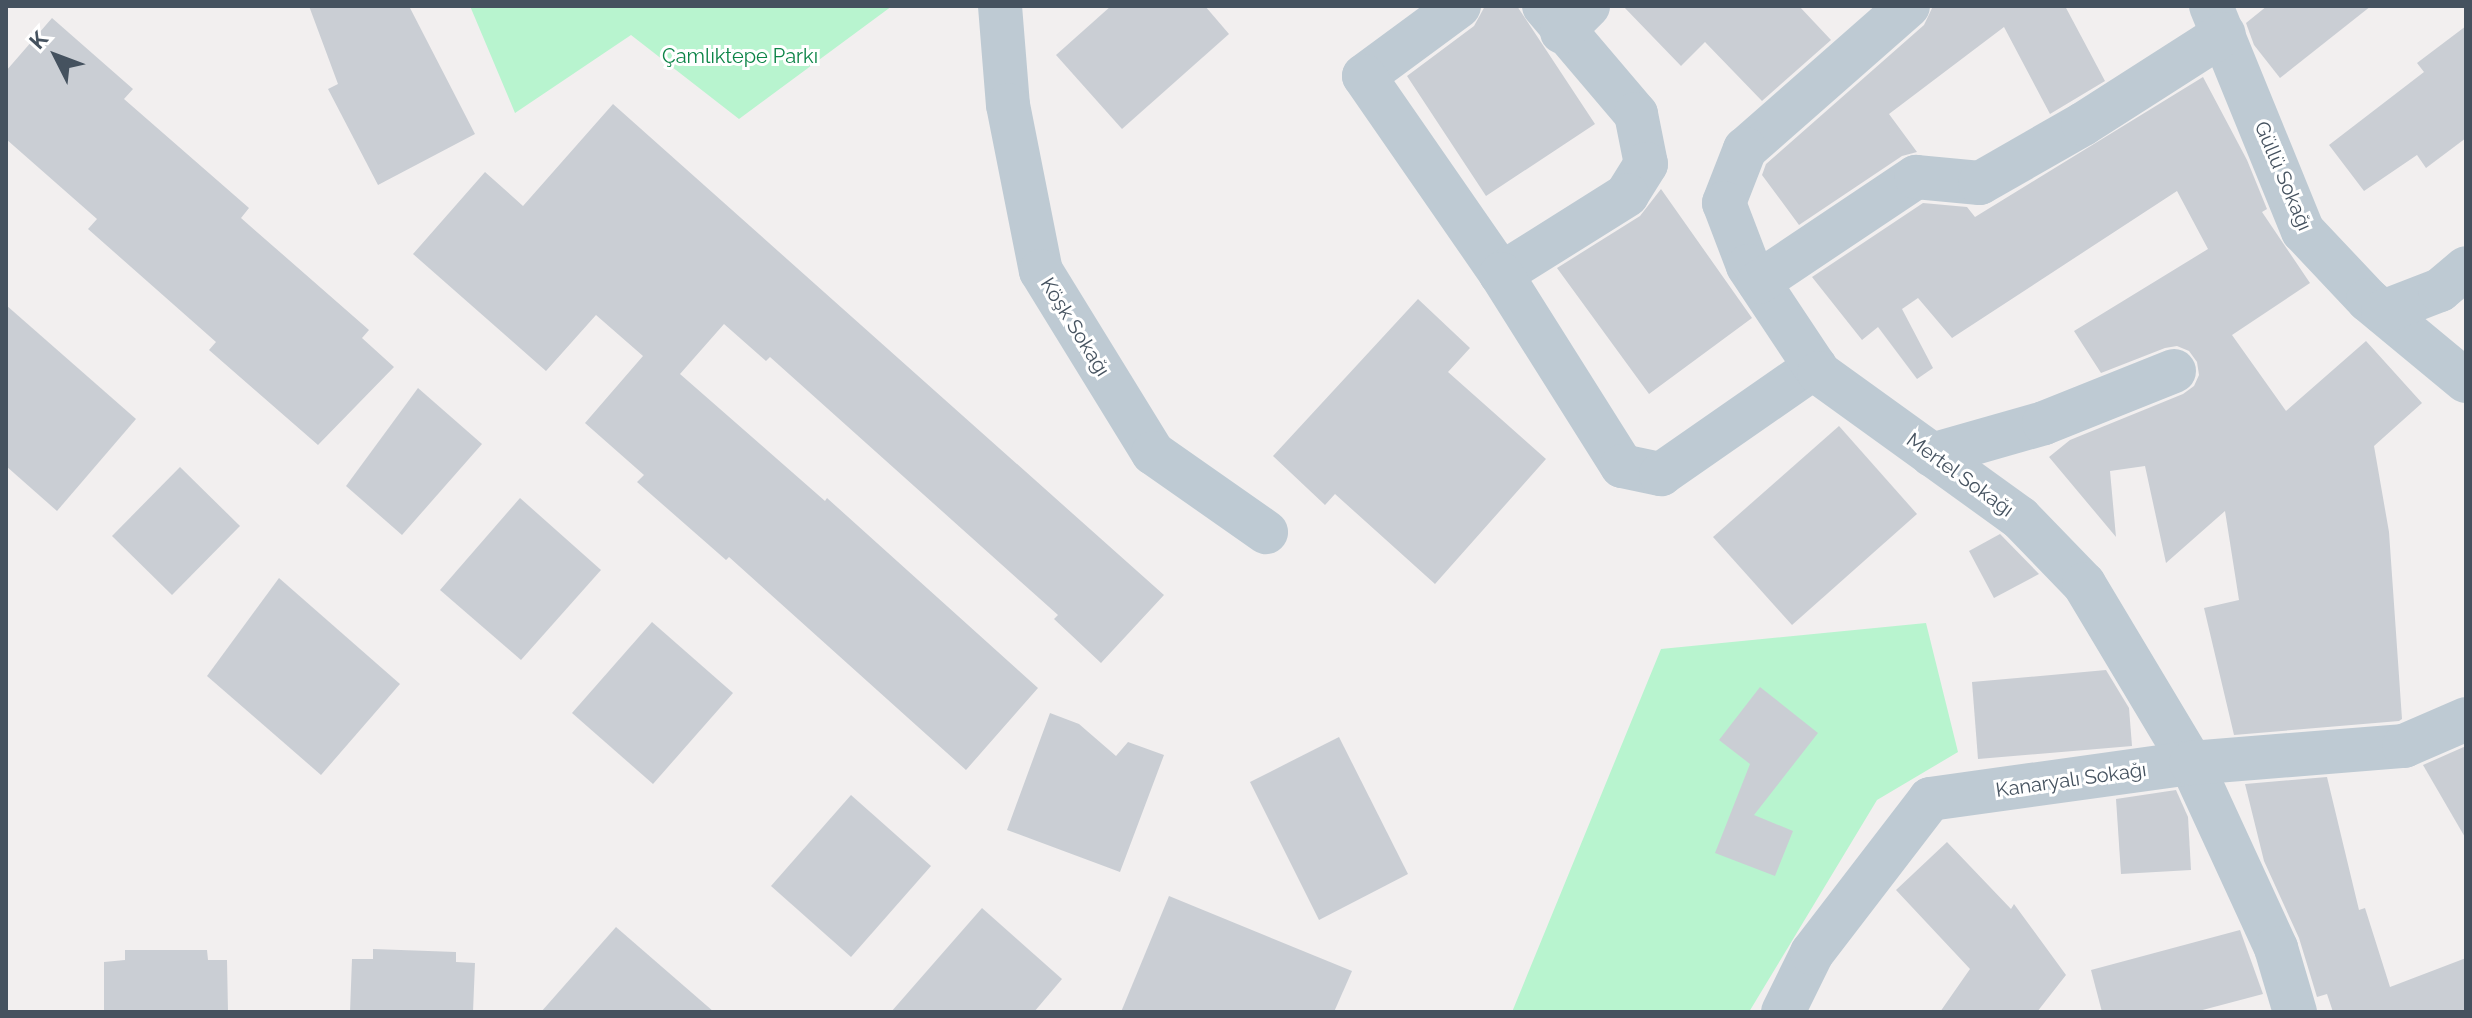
<!DOCTYPE html>
<meta charset="utf-8">
<style>
body{margin:0}
#map{position:relative;width:2472px;height:1018px;overflow:hidden;background:#f2efef;font-family:Raleway,sans-serif}
div>[style]{position:absolute}
.green>*{inset:0;background:#b8f4cf}
.building>*{inset:0;background:#caced4}
.minor>*{height:44px;margin:-22px;padding:0 22px;transform-origin:22px;border-radius:22px;background:#becad3}
span{translate:-50% -50%;white-space:nowrap;text-align:center;line-height:1.15;-webkit-text-stroke:6px #fff;paint-order:stroke}
.park-label{font-size:20px;color:#0c8447}
.street-label{font-size:20px;color:#45525f}
.frame{position:absolute;inset:0;border:8px solid #45525f;pointer-events:none}
.north{position:absolute;left:16px;top:16px;width:80px;height:80px;-webkit-text-stroke:6px #fff;paint-order:stroke;rotate:312deg;font-size:22px;font-weight:700;line-height:32px;text-align:center;color:#45525f}
.north::after{content:'';display:block;margin:auto;width:28px;height:36px;background:#45525f;clip-path:polygon(50% 0,100% 100%,50% 72%,0 100%)}
</style>
<div id="map">
<div class="green">
<i style="clip-path:polygon(470px 6px,892px 6px,739px 119px,631px 35px,515px 113px)"></i>
<i style="clip-path:polygon(1926px 623px,1958px 752px,1877px 800px,1749px 1012px,1512px 1012px,1661px 649px)"></i>
</div>
<div class="building">
<i style="clip-path:polygon(309px 6px,409px 6px,475px 134px,378px 185px,328px 89px,338px 84px)"></i>
<i style="clip-path:polygon(1111px 6px,1205px 6px,1229px 34px,1122px 129px,1056px 55px)"></i>
<i style="clip-path:polygon(1485px 6px,1517px 6px,1595px 124px,1486px 196px,1407px 76px,1474px 26px)"></i>
<i style="clip-path:polygon(1623px 6px,1799px 6px,1831px 40px,1762px 101px,1705px 42px,1681px 66px)"></i>
<i style="clip-path:polygon(1933px 6px,2065px 6px,2105px 81px,2050px 114px,2004px 27px,1889px 114px,1917px 152px,1902px 156px,1799px 225px,1762px 175px,1766px 164px,1924px 25px)"></i>
<i style="clip-path:polygon(2267px 6px,2371px 6px,2280px 78px,2254px 45px,2246px 23px)"></i>
<i style="clip-path:polygon(52px 18px,133px 89px,124px 99px,249px 208px,241px 218px,369px 330px,362px 338px,394px 367px,318px 445px,209px 350px,216px 342px,88px 229px,97px 219px,6px 139px,6px 71px)"></i>
<i style="clip-path:polygon(2466px 26px,2466px 138px,2426px 168px,2417px 155px,2364px 191px,2329px 145px,2424px 72px,2417px 63px)"></i>
<i style="clip-path:polygon(2203px 77px,2247px 160px,2267px 209px,2262px 212px,2310px 283px,2232px 335px,2286px 411px,2366px 341px,2422px 403px,2374px 446px,2389px 532px,2402px 719px,2399px 721px,2234px 735px,2204px 608px,2239px 600px,2225px 511px,2166px 563px,2145px 466px,2110px 471px,2116px 537px,2049px 457px,2070px 440px,2183px 394px,2194px 386px,2199px 375px,2197px 362px,2189px 351px,2177px 346px,2165px 348px,2101px 373px,2074px 331px,2208px 249px,2177px 191px,1952px 338px,1918px 298px,1902px 309px,1933px 368px,1917px 379px,1878px 327px,1862px 340px,1812px 277px,1923px 203px,1967px 207px,1975px 217px)"></i>
<i style="clip-path:polygon(613px 104px,1164px 595px,1101px 663px,1054px 619px,1058px 615px,770px 357px,766px 361px,724px 324px,680px 374px,825px 501px,827px 498px,1038px 688px,966px 770px,729px 557px,726px 560px,637px 482px,644px 475px,585px 423px,643px 356px,596px 315px,546px 371px,413px 254px,485px 172px,523px 206px)"></i>
<i style="clip-path:polygon(1661px 189px,1752px 318px,1649px 394px,1557px 268px,1640px 216px)"></i>
<i style="clip-path:polygon(1418px 299px,1470px 348px,1448px 372px,1546px 459px,1435px 584px,1335px 494px,1325px 505px,1273px 456px)"></i>
<i style="clip-path:polygon(6px 305px,136px 419px,57px 511px,6px 466px)"></i>
<i style="clip-path:polygon(418px 388px,482px 444px,402px 535px,346px 486px)"></i>
<i style="clip-path:polygon(1839px 426px,1917px 514px,1792px 625px,1713px 537px)"></i>
<i style="clip-path:polygon(180px 467px,240px 526px,172px 595px,112px 536px)"></i>
<i style="clip-path:polygon(520px 498px,601px 570px,521px 660px,440px 590px)"></i>
<i style="clip-path:polygon(2000px 534px,2039px 574px,1994px 598px,1969px 551px)"></i>
<i style="clip-path:polygon(279px 578px,400px 684px,321px 775px,207px 676px)"></i>
<i style="clip-path:polygon(652px 622px,733px 693px,653px 784px,572px 713px)"></i>
<i style="clip-path:polygon(2106px 670px,2129px 708px,2132px 746px,1978px 759px,1972px 682px)"></i>
<i style="clip-path:polygon(1760px 687px,1818px 733px,1754px 815px,1793px 831px,1775px 876px,1715px 853px,1750px 764px,1719px 740px)"></i>
<i style="clip-path:polygon(1050px 713px,1079px 724px,1116px 756px,1128px 742px,1164px 755px,1120px 872px,1007px 830px)"></i>
<i style="clip-path:polygon(1339px 737px,1408px 874px,1319px 920px,1250px 782px)"></i>
<i style="clip-path:polygon(2466px 746px,2466px 839px,2423px 765px)"></i>
<i style="clip-path:polygon(2327px 777px,2359px 910px,2365px 908px,2390px 987px,2466px 958px,2466px 1012px,2333px 1012px,2327px 994px,2317px 997px,2299px 938px,2264px 861px,2245px 784px)"></i>
<i style="clip-path:polygon(2176px 790px,2188px 817px,2191px 870px,2121px 874px,2116px 799px)"></i>
<i style="clip-path:polygon(851px 795px,931px 866px,851px 957px,771px 886px)"></i>
<i style="clip-path:polygon(1947px 842px,2011px 909px,2014px 904px,2066px 975px,2037px 1012px,1940px 1012px,1970px 969px,1896px 890px)"></i>
<i style="clip-path:polygon(1169px 896px,1352px 971px,1334px 1012px,1121px 1012px)"></i>
<i style="clip-path:polygon(982px 908px,1062px 979px,1034px 1012px,891px 1012px)"></i>
<i style="clip-path:polygon(616px 927px,714px 1012px,541px 1012px)"></i>
<i style="clip-path:polygon(2240px 930px,2263px 994px,2195px 1012px,2102px 1012px,2091px 970px)"></i>
<i style="clip-path:polygon(373px 949px,456px 952px,456px 962px,475px 963px,473px 1012px,350px 1012px,352px 959px,373px 959px)"></i>
<i style="clip-path:polygon(125px 950px,207px 950px,208px 960px,227px 960px,228px 1012px,104px 1012px,104px 962px,125px 960px)"></i>
</div>
<div class="minor">
<i style="left:1000px;top:6px;width:99px;rotate:85.4deg"></i>
<i style="left:1008px;top:105px;width:169px;rotate:78.8deg"></i>
<i style="left:1041px;top:271px;width:214px;rotate:58.4deg"></i>
<i style="left:1153px;top:453px;width:138px;rotate:35deg"></i>
<i style="left:1459px;top:6px;width:118px;rotate:143.6deg"></i>
<i style="left:1364px;top:76px;width:241px;rotate:55.3deg"></i>
<i style="left:1544px;top:6px;width:142px;rotate:49.6deg"></i>
<i style="left:1636px;top:114px;width:51px;rotate:78.7deg"></i>
<i style="left:1646px;top:164px;width:36px;rotate:122deg"></i>
<i style="left:1627px;top:195px;width:149px;rotate:147.9deg"></i>
<i style="left:1501px;top:274px;width:227px;rotate:57.8deg"></i>
<i style="left:1622px;top:466px;width:40px;rotate:12deg"></i>
<i style="left:1661px;top:474px;width:188px;rotate:-34.8deg"></i>
<i style="left:1908px;top:6px;width:217px;rotate:138.7deg"></i>
<i style="left:1745px;top:149px;width:58px;rotate:111.3deg"></i>
<i style="left:1724px;top:203px;width:67px;rotate:69.1deg"></i>
<i style="left:1748px;top:266px;width:128px;rotate:56.4deg"></i>
<i style="left:1819px;top:373px;width:248px;rotate:35.8deg"></i>
<i style="left:2020px;top:518px;width:92px;rotate:45.9deg"></i>
<i style="left:2084px;top:584px;width:209px;rotate:59.1deg"></i>
<i style="left:2191px;top:763px;width:204px;rotate:65.3deg"></i>
<i style="left:2276px;top:948px;width:67px;rotate:73.5deg"></i>
<i style="left:2211px;top:6px;width:243px;rotate:67.8deg"></i>
<i style="left:2303px;top:231px;width:95px;rotate:46.7deg"></i>
<i style="left:2368px;top:300px;width:127px;rotate:39.6deg"></i>
<i style="left:1562px;top:32px;width:37px;rotate:-45deg"></i>
<i style="left:1759px;top:282px;width:189px;rotate:-33.8deg"></i>
<i style="left:1916px;top:177px;width:64px;rotate:5.4deg"></i>
<i style="left:1980px;top:183px;width:119px;rotate:-29.8deg"></i>
<i style="left:2083px;top:124px;width:167px;rotate:-32.6deg"></i>
<i style="left:2383px;top:312px;width:61px;rotate:-21.1deg"></i>
<i style="left:2440px;top:290px;width:34px;rotate:-40deg"></i>
<i style="left:1932px;top:455px;width:116px;rotate:-15.9deg"></i>
<i style="left:2044px;top:423px;width:140px;rotate:-21.8deg"></i>
<i style="left:1783px;top:1012px;width:66px;rotate:-63.8deg"></i>
<i style="left:1812px;top:953px;width:194px;rotate:-52.5deg"></i>
<i style="left:1930px;top:799px;width:263px;rotate:-7.9deg"></i>
<i style="left:2191px;top:763px;width:214px;rotate:-4.6deg"></i>
<i style="left:2404px;top:746px;width:68px;rotate:-23.5deg"></i>
</div>
<div class="park-label">
<span style="left:740px;top:56px">Çamlıktepe Parkı</span>
</div>
<div class="street-label">
<span style="left:2283px;top:176px;rotate:67deg">Güllü Sokağı</span>
<span style="left:1075px;top:327px;rotate:58deg">Köşk Sokağı</span>
<span style="left:1960px;top:475px;rotate:36deg">Mertel Sokağı</span>
<span style="left:2071px;top:780px;rotate:-8deg">Kanaryalı Sokağı</span>
</div>
<div class="frame"></div>
<div class="north">K</div>
</div>
